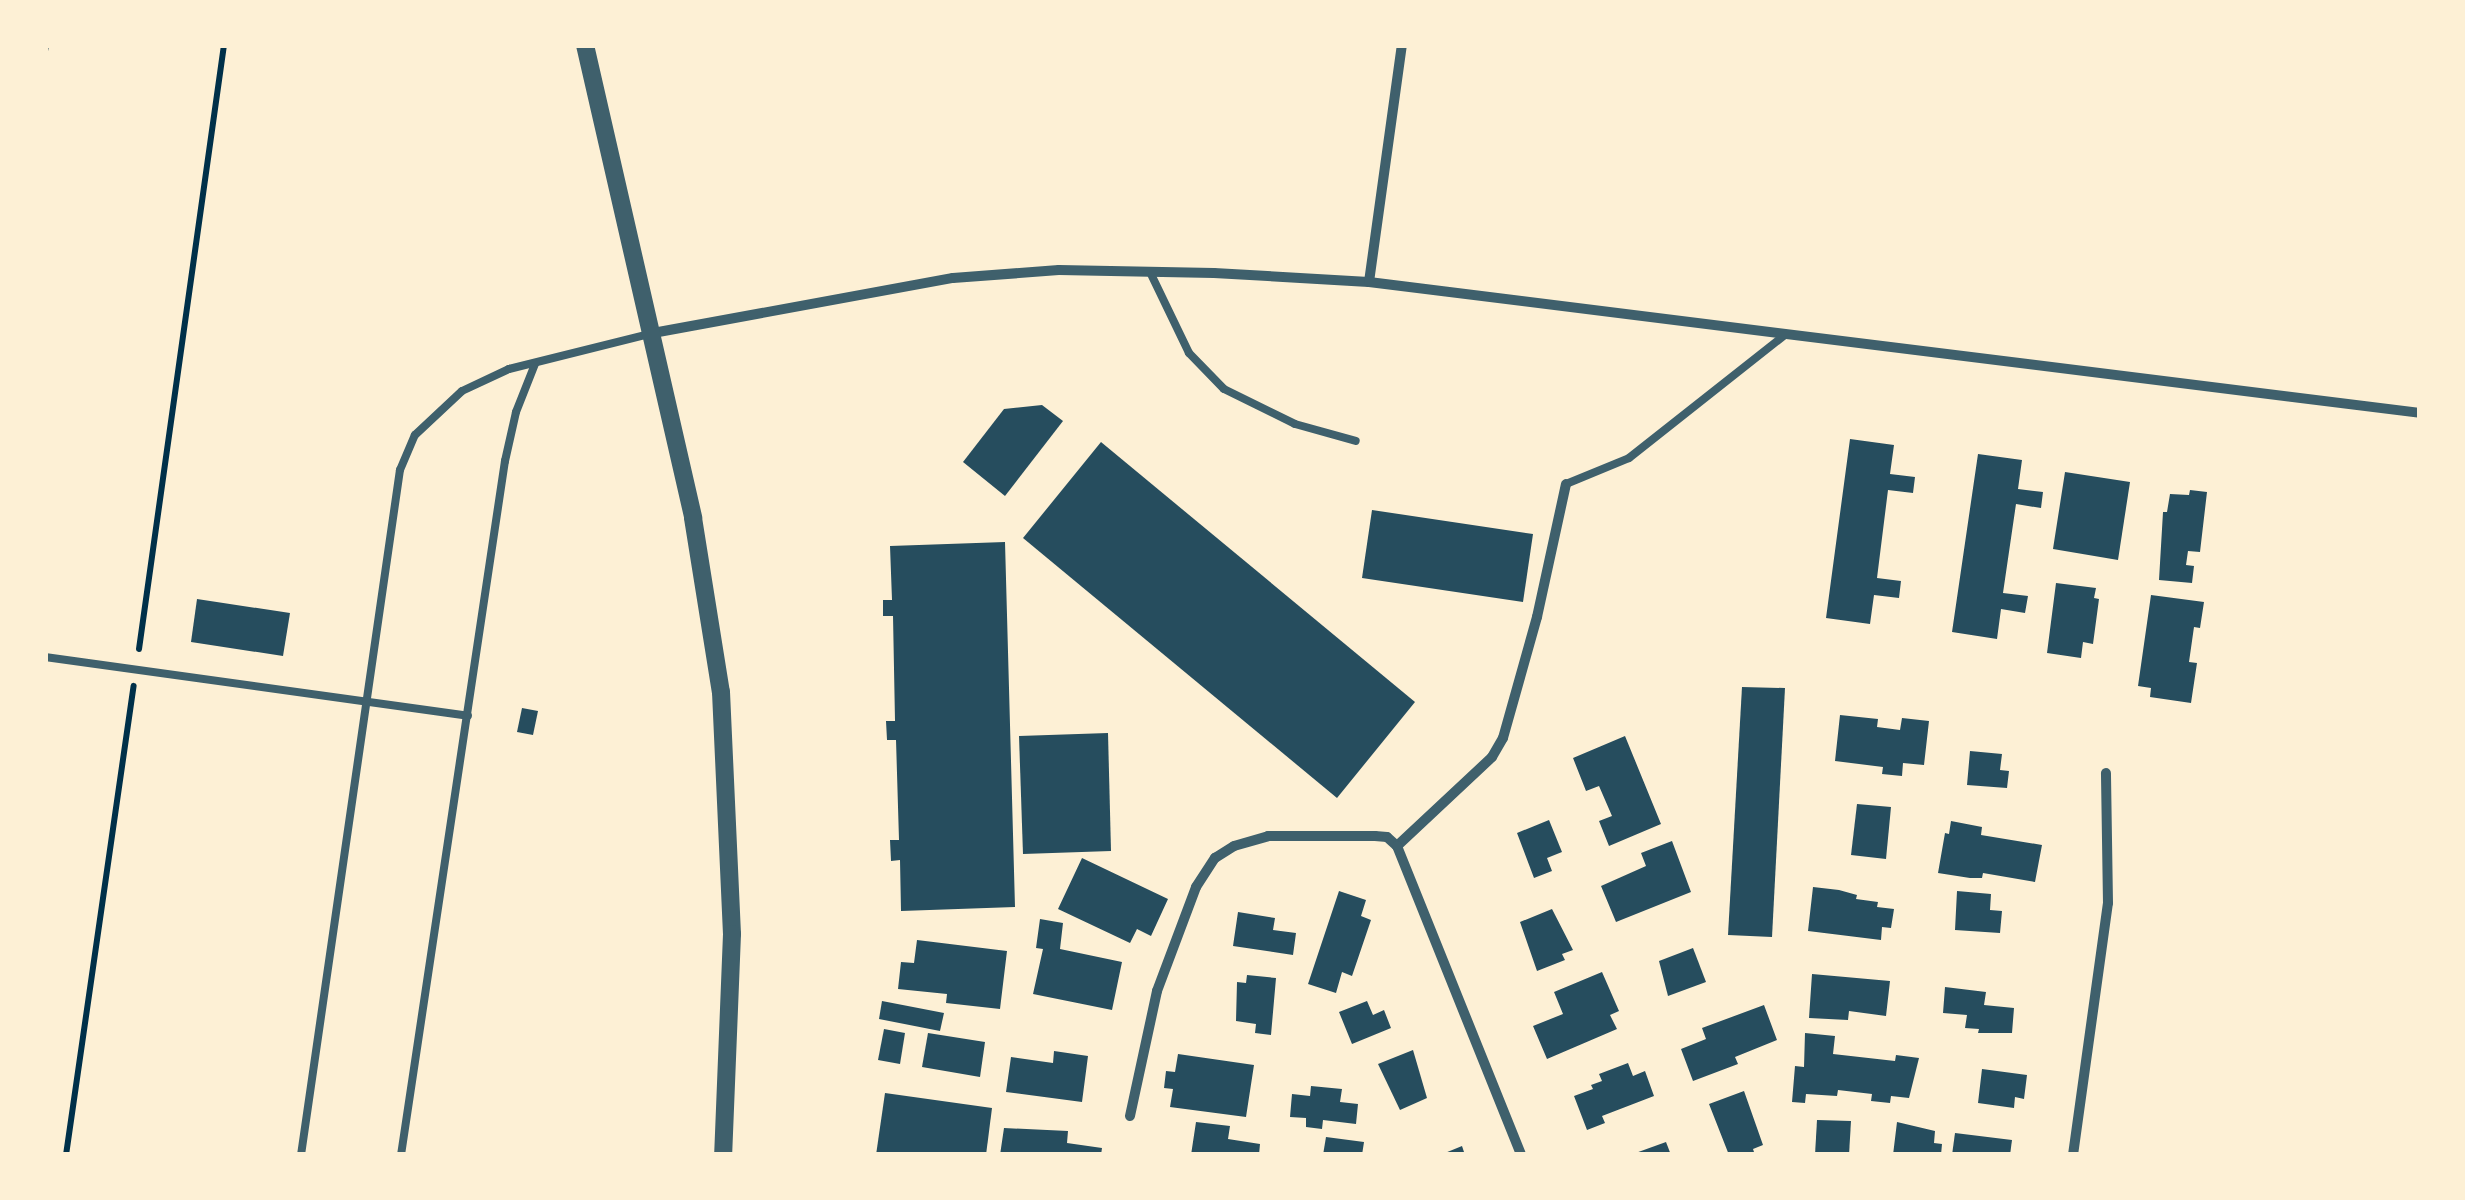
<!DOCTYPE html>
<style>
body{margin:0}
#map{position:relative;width:2465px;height:1200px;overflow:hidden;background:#fdf0d5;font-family:"Asap Condensed",sans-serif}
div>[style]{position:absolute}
.building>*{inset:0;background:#264d5e}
.path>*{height:6px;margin:-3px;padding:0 3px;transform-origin:3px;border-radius:3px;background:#003049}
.service>*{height:8px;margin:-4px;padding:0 4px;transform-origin:4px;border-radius:4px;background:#3f606c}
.minor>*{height:10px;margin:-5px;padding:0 5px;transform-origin:5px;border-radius:5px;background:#3f606c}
.tertiary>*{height:18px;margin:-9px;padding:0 9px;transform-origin:9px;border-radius:9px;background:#3f606c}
span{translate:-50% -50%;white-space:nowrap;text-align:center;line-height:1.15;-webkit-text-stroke:8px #fdf0d5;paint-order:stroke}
.frame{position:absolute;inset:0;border:48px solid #fdf0d5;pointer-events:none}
</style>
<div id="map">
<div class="building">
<i style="clip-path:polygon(1042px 405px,1063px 421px,1005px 496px,963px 462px,1004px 409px)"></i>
<i style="clip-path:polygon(1850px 439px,1894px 445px,1890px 474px,1915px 477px,1913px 493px,1888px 490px,1877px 578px,1901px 581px,1899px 598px,1874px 595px,1870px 624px,1826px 618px)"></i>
<i style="clip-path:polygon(1101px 442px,1415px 702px,1337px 798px,1023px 538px)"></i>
<i style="clip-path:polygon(1978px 454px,2022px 460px,2018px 489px,2043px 492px,2041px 508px,2016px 504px,2003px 593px,2028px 596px,2025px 613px,2001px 609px,1997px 639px,1952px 632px)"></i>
<i style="clip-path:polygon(2065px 472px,2130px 482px,2118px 560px,2053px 549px)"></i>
<i style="clip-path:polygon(2190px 490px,2207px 492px,2200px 552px,2188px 551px,2186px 565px,2194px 566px,2192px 583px,2159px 580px,2163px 512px,2167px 512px,2170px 494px,2189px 495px)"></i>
<i style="clip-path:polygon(1372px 510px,1533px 534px,1523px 602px,1362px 578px)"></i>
<i style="clip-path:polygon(1005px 542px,1015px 907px,901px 911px,900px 860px,891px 861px,890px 840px,899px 840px,896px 740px,887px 740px,886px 721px,895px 721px,893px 616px,883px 616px,883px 600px,892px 600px,890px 546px)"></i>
<i style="clip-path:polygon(2056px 583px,2096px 588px,2094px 598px,2099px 599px,2093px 644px,2083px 642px,2081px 658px,2047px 653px)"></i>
<i style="clip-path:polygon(2151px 595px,2204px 602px,2200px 628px,2194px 627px,2189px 662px,2197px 663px,2191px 703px,2150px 697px,2151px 688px,2138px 686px)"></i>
<i style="clip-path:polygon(197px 599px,290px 613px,283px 656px,191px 642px)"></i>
<i style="clip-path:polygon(1742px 687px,1785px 688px,1772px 937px,1728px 935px)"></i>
<i style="clip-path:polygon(522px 708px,538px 711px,533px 735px,517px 732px)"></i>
<i style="clip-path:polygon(1840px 715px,1878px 719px,1877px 727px,1900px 730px,1902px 718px,1929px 721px,1924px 765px,1903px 763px,1902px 776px,1882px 774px,1883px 767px,1835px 761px)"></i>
<i style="clip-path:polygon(1108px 733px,1111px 851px,1023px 854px,1019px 736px)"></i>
<i style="clip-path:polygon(1625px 736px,1661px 824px,1609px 846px,1599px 821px,1612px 816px,1599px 786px,1586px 791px,1573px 758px)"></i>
<i style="clip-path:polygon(1970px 751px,2002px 754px,2000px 770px,2009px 771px,2007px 788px,1967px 785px)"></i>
<i style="clip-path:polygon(1857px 804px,1891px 807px,1886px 859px,1851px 855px)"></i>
<i style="clip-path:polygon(1549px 820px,1562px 852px,1547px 858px,1552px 871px,1534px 878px,1517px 833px)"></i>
<i style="clip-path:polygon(1951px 821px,1982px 827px,1981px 835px,2042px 845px,2035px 882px,1983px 873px,1982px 878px,1970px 878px,1938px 873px,1945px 833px,1949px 834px)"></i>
<i style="clip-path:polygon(1672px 841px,1691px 892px,1616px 922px,1601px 886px,1646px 866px,1641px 853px)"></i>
<i style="clip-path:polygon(1082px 858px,1168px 899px,1151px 936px,1137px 929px,1130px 943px,1058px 909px)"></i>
<i style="clip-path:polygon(1813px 887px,1839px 890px,1857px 895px,1856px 899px,1878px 902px,1877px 907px,1894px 909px,1891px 928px,1882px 927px,1881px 940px,1808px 931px)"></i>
<i style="clip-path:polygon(1339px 891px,1366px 900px,1361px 916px,1371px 920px,1352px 976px,1342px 972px,1336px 993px,1308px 984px)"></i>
<i style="clip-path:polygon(1957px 891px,1991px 894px,1990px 910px,2002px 911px,2000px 933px,1955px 930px)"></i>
<i style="clip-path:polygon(1552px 909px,1573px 950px,1562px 954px,1565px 960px,1537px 971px,1520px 922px)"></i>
<i style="clip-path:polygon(1238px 912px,1275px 918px,1273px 930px,1296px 933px,1293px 955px,1233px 946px)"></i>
<i style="clip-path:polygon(1040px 919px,1063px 923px,1060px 949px,1122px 962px,1112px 1010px,1033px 994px,1043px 949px,1036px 948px)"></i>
<i style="clip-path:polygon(917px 940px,1007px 951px,1000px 1009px,946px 1003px,947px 994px,898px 989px,901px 962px,914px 963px)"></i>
<i style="clip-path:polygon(1693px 948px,1706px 982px,1668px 996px,1659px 961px)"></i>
<i style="clip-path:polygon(1602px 972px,1619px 1011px,1610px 1015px,1617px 1029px,1547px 1059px,1533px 1026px,1563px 1014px,1554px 992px)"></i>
<i style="clip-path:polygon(1812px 974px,1890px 981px,1886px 1016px,1849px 1011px,1848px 1020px,1809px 1018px)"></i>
<i style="clip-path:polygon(1247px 975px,1276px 978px,1271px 1035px,1255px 1033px,1256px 1024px,1236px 1021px,1237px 982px,1246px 983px)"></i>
<i style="clip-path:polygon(1945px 987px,1986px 992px,1984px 1005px,2014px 1008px,2012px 1033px,1978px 1033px,1979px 1029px,1965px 1028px,1967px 1015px,1943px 1013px)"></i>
<i style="clip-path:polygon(882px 1001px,944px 1013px,940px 1031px,879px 1019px)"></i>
<i style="clip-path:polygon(1367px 1001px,1373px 1015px,1384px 1010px,1391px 1028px,1352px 1044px,1339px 1012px)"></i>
<i style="clip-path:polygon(1764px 1005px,1777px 1040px,1735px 1057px,1738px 1064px,1693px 1081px,1681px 1049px,1706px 1039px,1702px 1028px)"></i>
<i style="clip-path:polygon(884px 1029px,905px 1033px,900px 1064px,878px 1060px)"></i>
<i style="clip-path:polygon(928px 1033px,985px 1042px,980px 1077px,922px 1067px)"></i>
<i style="clip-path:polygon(1805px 1033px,1835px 1036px,1833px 1054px,1895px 1061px,1896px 1055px,1919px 1058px,1909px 1098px,1891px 1096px,1890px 1103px,1871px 1101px,1872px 1094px,1838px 1090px,1837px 1096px,1806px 1094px,1805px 1103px,1792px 1102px,1795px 1066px,1804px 1067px)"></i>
<i style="clip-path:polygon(1413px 1050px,1427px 1098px,1400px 1110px,1378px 1064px)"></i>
<i style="clip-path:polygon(1054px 1051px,1088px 1056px,1082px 1102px,1006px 1092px,1011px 1057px,1053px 1063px)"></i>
<i style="clip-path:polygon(1178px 1054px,1254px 1065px,1246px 1117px,1170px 1107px,1173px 1089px,1164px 1088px,1166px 1071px,1175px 1072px)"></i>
<i style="clip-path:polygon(1628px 1063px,1633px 1076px,1645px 1071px,1654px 1096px,1602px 1116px,1605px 1123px,1587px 1130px,1574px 1096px,1593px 1089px,1591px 1085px,1602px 1081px,1599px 1074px)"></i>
<i style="clip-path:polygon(1982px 1069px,2027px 1075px,2024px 1099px,2015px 1097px,2014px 1108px,1978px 1103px)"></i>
<i style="clip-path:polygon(1311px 1086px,1342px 1089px,1340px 1102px,1358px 1104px,1356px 1124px,1323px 1120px,1322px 1129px,1306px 1127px,1306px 1118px,1290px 1117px,1292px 1094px,1310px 1096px)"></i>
<i style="clip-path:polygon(1744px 1091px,1763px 1145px,1753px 1149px,1755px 1155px,1729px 1155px,1709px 1104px)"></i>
<i style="clip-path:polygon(885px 1093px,992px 1108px,986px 1155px,876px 1155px)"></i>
<i style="clip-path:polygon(1817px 1120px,1851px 1121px,1849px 1155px,1815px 1155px)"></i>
<i style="clip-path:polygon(1196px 1122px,1230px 1126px,1228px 1139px,1260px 1144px,1259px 1155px,1191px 1155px)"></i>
<i style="clip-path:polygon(1897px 1122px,1935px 1131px,1934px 1143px,1942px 1144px,1941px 1155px,1893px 1155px)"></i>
<i style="clip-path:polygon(1004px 1128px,1068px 1131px,1067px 1143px,1102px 1148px,1101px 1155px,1000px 1155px)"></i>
<i style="clip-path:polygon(1955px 1133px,2012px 1140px,2010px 1155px,1952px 1155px)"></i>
<i style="clip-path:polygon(1326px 1137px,1364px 1142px,1362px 1155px,1323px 1155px)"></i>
<i style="clip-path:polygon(1666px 1142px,1671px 1155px,1630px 1155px)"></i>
<i style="clip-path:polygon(1462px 1146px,1465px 1155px,1440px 1155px)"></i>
</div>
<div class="path">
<i style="left:45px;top:51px;width:6px;rotate:-81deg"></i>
<i style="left:139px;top:649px;width:610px;rotate:-81.99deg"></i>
<i style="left:66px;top:1155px;width:474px;rotate:-81.8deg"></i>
</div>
<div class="service">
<i style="left:1150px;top:272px;width:90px;rotate:64.3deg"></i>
<i style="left:1189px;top:353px;width:50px;rotate:45.8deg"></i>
<i style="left:1224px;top:389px;width:79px;rotate:26.2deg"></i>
<i style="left:1295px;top:424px;width:63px;rotate:15.6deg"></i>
<i style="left:1566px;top:484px;width:68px;rotate:-22.4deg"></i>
<i style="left:1629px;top:458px;width:200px;rotate:-38.3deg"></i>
<i style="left:45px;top:657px;width:427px;rotate:7.9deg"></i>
<i style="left:301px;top:1155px;width:692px;rotate:-81.78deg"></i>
<i style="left:400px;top:470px;width:38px;rotate:-67deg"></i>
<i style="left:415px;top:435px;width:64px;rotate:-43.1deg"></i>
<i style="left:462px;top:391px;width:52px;rotate:-25.1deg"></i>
<i style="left:509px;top:369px;width:144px;rotate:-14deg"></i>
<i style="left:401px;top:1155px;width:702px;rotate:-81.48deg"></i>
<i style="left:505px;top:461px;width:50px;rotate:-77.3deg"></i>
<i style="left:516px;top:412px;width:52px;rotate:-68.4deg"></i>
</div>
<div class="minor">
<i style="left:1369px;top:282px;width:239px;rotate:-82.1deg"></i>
<i style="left:653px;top:333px;width:305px;rotate:-10.4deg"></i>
<i style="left:953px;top:278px;width:106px;rotate:-4.3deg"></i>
<i style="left:1059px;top:270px;width:155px;rotate:1.1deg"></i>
<i style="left:1214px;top:273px;width:155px;rotate:3.3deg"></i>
<i style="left:1369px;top:282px;width:1059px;rotate:7.1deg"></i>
<i style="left:1397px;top:846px;width:130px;rotate:-43.1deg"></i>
<i style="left:1492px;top:757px;width:22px;rotate:-60deg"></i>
<i style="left:1503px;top:738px;width:126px;rotate:-74.3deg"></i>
<i style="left:1537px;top:617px;width:136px;rotate:-77.7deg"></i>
<i style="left:1130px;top:1116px;width:128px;rotate:-77.8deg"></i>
<i style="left:1157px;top:991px;width:111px;rotate:-69.4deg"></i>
<i style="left:1196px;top:887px;width:35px;rotate:-57deg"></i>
<i style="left:1215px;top:858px;width:22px;rotate:-32deg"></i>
<i style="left:1234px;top:846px;width:35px;rotate:-16deg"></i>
<i style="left:1268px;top:836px;width:107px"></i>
<i style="left:1375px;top:836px;width:12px;rotate:5deg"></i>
<i style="left:1387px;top:837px;width:13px;rotate:42deg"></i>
<i style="left:1397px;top:846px;width:333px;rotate:68.1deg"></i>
<i style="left:2073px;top:1155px;width:254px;rotate:-82.1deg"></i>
<i style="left:2108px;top:903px;width:130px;rotate:-90.9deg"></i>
</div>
<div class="tertiary">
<i style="left:585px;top:45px;width:485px;rotate:77.1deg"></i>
<i style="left:693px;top:518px;width:176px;rotate:80.9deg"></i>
<i style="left:721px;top:692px;width:242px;rotate:87.4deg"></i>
<i style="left:732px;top:934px;width:221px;rotate:92.3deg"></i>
</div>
<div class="frame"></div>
</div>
